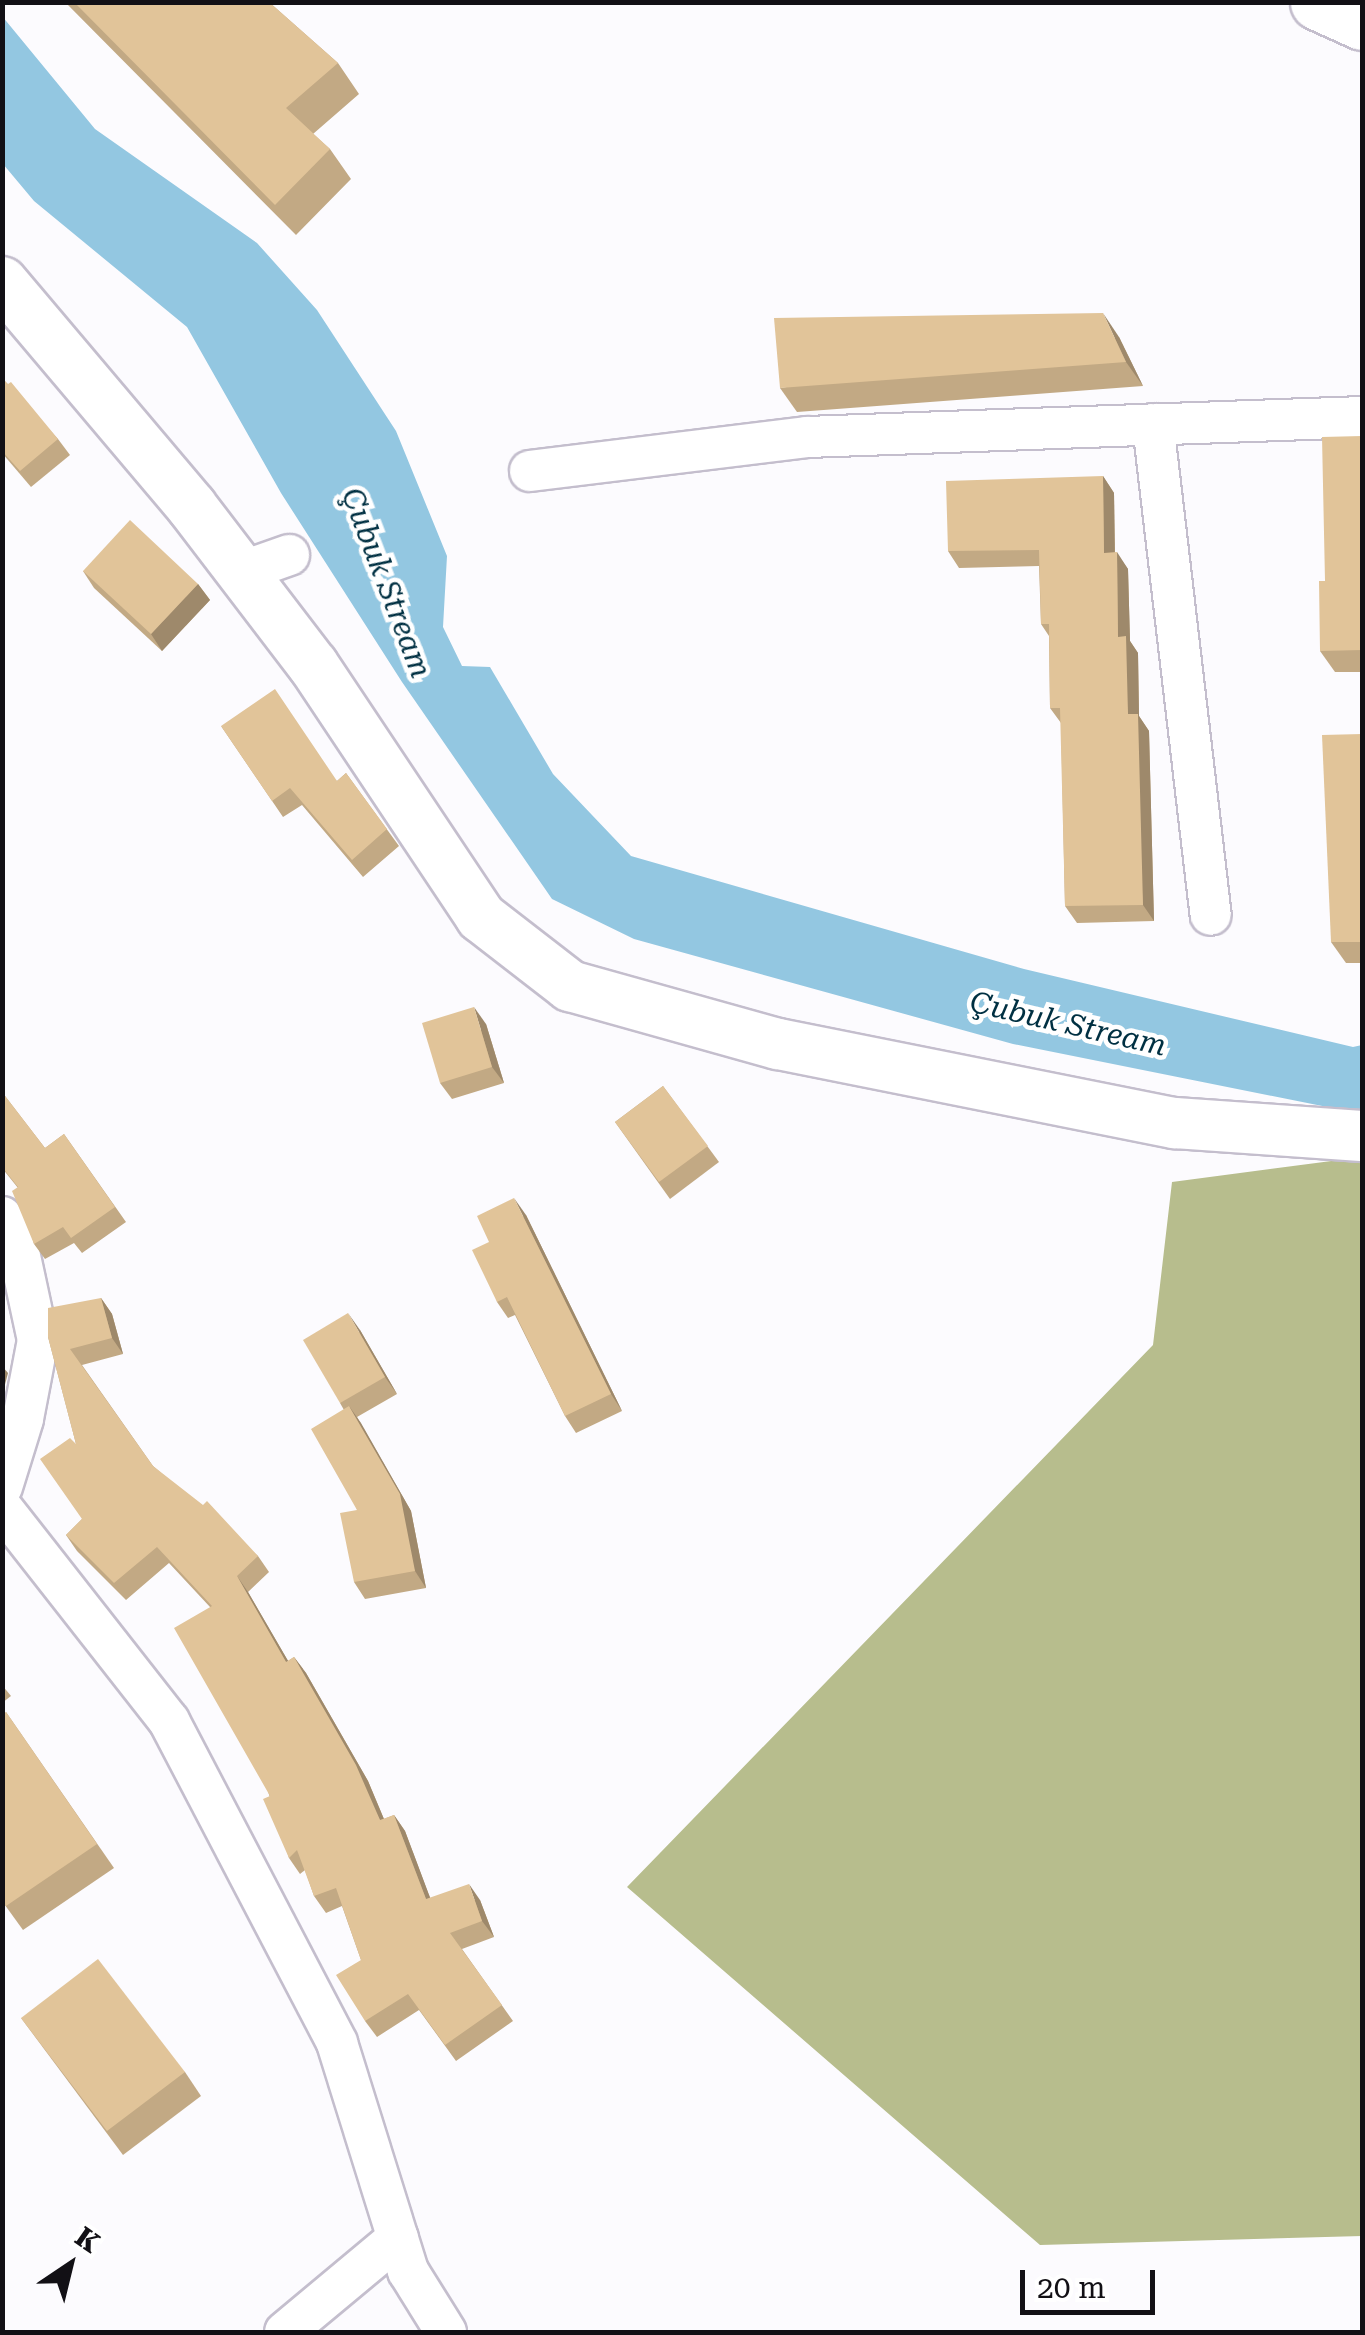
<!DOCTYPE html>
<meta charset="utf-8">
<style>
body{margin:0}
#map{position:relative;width:1365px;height:2335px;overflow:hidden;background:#fcfbfe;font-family:"Roboto Serif",serif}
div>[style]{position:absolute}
.forest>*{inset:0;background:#b7bd8d}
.water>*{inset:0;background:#93c7e1}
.roads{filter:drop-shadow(2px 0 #c4becd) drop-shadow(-2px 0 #c4becd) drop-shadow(0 2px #c4becd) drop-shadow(0 -2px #c4becd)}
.minor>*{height:40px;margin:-20px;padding:0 20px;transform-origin:20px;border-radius:20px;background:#fff}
.tertiary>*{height:50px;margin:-25px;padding:0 25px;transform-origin:25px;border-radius:25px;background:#fff}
.trunk>*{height:55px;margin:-27.5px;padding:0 27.5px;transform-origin:27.5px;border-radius:27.5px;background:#fff}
.wall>*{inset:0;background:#c2a984}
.shaded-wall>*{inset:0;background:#9e896b}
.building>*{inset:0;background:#e1c499}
span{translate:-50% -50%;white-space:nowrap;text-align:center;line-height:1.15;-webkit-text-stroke:9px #fff;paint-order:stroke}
.water-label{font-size:30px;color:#003042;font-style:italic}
.frame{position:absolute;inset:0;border:5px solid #121015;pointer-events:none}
.north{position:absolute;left:20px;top:2215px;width:100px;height:100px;-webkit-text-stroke:8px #fff;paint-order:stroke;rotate:35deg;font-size:28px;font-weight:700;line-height:40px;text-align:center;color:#121015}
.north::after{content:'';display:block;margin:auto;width:35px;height:45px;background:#121015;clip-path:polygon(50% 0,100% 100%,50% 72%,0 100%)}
.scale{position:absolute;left:1020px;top:2270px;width:135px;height:45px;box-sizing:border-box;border:5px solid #121015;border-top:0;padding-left:12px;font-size:30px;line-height:35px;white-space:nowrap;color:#121015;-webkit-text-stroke:8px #fff;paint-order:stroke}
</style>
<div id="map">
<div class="forest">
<i style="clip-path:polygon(1362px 1157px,1362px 2236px,1040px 2245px,627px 1887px,1153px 1345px,1172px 1182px)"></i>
</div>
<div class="water">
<i style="clip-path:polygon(2px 16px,95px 129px,257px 243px,317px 310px,396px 431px,447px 556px,443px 627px,462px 666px,490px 667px,553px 774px,631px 856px,1024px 969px,1353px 1047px,1362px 1045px,1362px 1114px,1013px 1044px,634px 939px,552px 899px,402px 682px,281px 493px,187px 327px,34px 201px,3px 164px)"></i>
</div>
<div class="roads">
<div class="minor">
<i style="left:1153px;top:424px;width:494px;rotate:83.3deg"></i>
<i style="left:530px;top:471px;width:279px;rotate:-7deg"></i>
<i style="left:807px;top:437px;width:555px;rotate:-2.06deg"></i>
<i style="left:241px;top:572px;width:51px;rotate:-19.5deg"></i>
<i style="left:2px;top:1217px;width:34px;rotate:62deg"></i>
<i style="left:18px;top:1247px;width:95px;rotate:77.9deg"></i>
<i style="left:38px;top:1340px;width:80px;rotate:100.8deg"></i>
<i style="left:23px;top:1419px;width:71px;rotate:107.2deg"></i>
<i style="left:2px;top:1508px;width:271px;rotate:51.9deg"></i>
<i style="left:169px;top:1721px;width:363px;rotate:62.4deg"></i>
<i style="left:337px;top:2043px;width:239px;rotate:72.7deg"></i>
<i style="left:408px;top:2271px;width:72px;rotate:58.1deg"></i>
<i style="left:285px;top:2332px;width:147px;rotate:-39.8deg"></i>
</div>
<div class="tertiary">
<i style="left:2px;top:282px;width:294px;rotate:49.8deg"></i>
<i style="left:192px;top:507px;width:199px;rotate:52.6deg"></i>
<i style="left:313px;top:665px;width:303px;rotate:56.3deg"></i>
<i style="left:481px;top:917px;width:113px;rotate:37.8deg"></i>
<i style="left:570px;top:986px;width:216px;rotate:15.6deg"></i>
<i style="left:778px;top:1044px;width:405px;rotate:11.3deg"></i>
<i style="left:1175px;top:1123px;width:187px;rotate:4deg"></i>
</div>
<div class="trunk">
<i style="left:1318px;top:2px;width:48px;rotate:24.4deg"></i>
</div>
</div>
<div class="wall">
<i style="clip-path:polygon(65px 2px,269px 2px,338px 63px,359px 94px,313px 134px,330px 149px,351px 179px,296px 235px)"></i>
<i style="clip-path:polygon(1119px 337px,1143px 386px,797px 412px,780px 388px)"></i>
<i style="clip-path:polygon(2px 378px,58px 439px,70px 455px,31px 487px,2px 453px)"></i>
<i style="clip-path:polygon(1362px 436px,1362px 672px,1335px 672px,1320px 651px)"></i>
<i style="clip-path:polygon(1103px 476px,1114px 493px,1115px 552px,1128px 569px,1130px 641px,1138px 653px,1139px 716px,1149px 731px,1154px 921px,1077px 923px,1065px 906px,1061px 723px,1050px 708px,1049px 636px,1041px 624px,1039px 566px,959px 568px,948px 551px)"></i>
<i style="clip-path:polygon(83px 571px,198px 584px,210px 600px,162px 651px,94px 588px)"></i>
<i style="clip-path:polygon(221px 726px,337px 781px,346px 773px,399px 846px,363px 877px,302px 805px,283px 817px)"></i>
<i style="clip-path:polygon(1362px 734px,1362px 963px,1346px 963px,1331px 942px)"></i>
<i style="clip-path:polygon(486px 1024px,504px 1083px,452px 1099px,440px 1083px)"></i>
<i style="clip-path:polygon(663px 1086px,719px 1162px,670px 1199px,615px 1122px)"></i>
<i style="clip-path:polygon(2px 1092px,45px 1148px,64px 1134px,126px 1222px,82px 1253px,74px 1243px,45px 1259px,34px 1244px,18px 1188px,2px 1168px)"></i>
<i style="clip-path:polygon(526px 1215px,622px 1411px,576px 1433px,565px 1416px,515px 1315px,508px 1318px,497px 1302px,489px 1242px)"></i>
<i style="clip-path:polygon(101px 1298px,112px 1314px,123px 1354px,82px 1365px,153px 1466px,258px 1556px,269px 1572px,248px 1592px,288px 1661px,294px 1657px,306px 1673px,368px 1781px,384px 1819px,394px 1815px,405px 1831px,430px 1898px,480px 1900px,494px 1937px,462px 1949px,513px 2021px,456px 2061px,419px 2010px,377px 2037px,365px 2021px,361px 1960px,342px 1906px,326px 1913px,314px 1896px,305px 1870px,300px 1874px,289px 1858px,210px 1607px,169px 1563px,126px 1600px,77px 1551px,66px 1535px,82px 1519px,76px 1444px,48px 1337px)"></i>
<i style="clip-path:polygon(360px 1330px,397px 1394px,357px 1417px,411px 1511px,426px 1588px,365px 1599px,354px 1582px,357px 1510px,344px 1410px,340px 1403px)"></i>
<i style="clip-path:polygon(2px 1685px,11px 1696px,2px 1703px)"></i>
<i style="clip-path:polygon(6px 1712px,114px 1868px,23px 1930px,2px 1901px)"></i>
<i style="clip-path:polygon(21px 2018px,185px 2072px,201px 2096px,123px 2155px)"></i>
</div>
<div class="shaded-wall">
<i style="clip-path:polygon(1103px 313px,1119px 337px,1143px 386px,1126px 362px)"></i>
<i style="clip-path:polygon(1103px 476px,1114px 493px,1115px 569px,1104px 553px)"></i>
<i style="clip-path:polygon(1117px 552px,1128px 569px,1130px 641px,1138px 653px,1139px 716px,1149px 731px,1154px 921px,1143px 905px,1128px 714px,1118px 637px)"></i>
<i style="clip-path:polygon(198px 584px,210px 600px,162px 651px,151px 634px)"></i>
<i style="clip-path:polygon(474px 1007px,486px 1024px,504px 1083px,492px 1067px)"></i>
<i style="clip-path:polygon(514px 1198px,526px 1215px,622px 1411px,611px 1394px)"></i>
<i style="clip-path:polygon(101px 1298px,112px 1314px,123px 1354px,112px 1338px)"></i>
<i style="clip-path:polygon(348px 1313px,360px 1330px,397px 1394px,385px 1377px)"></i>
<i style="clip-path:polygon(2px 1366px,8px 1373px,2px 1396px)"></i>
<i style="clip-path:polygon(349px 1406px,361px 1423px,411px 1511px,426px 1588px,415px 1571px)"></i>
<i style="clip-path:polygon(237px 1576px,248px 1592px,298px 1678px,286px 1662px)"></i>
<i style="clip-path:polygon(294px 1657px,306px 1673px,368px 1781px,391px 1836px,380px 1820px)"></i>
<i style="clip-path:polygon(394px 1815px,405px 1831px,437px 1916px,426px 1899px)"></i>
<i style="clip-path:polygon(469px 1884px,480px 1900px,494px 1937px,482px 1921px)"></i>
</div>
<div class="building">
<i style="clip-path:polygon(74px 2px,269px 2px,338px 63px,286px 108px,330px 149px,275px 205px)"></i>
<i style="clip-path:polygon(1103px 313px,1126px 362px,780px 388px,774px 318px)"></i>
<i style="clip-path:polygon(2px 378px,8px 384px,11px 382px,58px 439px,20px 471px,2px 451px)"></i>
<i style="clip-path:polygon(1362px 436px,1362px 650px,1320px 651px,1319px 581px,1325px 581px,1322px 437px)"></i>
<i style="clip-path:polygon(1103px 476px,1104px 553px,1117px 552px,1118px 637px,1126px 636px,1128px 714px,1138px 714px,1143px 905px,1065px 906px,1060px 708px,1050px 708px,1049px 624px,1041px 624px,1039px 550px,948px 551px,946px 481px)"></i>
<i style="clip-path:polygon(130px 520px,198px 584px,151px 634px,83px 571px)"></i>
<i style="clip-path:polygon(275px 689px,337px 781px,346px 773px,387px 829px,352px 860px,290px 788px,272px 801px,221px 726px)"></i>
<i style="clip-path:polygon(1362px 734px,1362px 942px,1331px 942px,1322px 735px)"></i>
<i style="clip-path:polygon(474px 1007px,492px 1067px,440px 1083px,422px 1023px)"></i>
<i style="clip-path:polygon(663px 1086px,708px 1146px,659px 1182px,615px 1122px)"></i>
<i style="clip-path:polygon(2px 1092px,45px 1148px,64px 1134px,115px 1207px,71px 1238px,63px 1227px,34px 1244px,12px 1191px,18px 1187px,2px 1167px)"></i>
<i style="clip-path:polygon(514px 1198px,611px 1394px,565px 1416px,507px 1297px,497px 1302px,472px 1250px,489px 1242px,477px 1216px)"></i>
<i style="clip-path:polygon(101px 1298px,112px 1338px,70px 1349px,153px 1466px,203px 1505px,207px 1501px,258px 1556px,237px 1576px,286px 1662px,294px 1657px,356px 1765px,380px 1820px,394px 1815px,426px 1899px,469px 1884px,482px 1921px,450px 1933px,502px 2005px,445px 2045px,408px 1994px,365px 2021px,336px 1975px,361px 1960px,336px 1888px,314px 1896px,297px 1850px,289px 1858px,263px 1799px,270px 1796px,174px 1628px,212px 1606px,157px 1547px,114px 1583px,66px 1535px,82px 1519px,40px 1459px,70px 1438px,76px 1444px,48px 1337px,48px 1308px)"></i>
<i style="clip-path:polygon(348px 1313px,385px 1377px,340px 1403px,303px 1340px)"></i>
<i style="clip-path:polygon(349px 1406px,400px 1494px,415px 1571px,354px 1582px,340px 1513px,357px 1510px,311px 1429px)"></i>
<i style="clip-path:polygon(6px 1712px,97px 1844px,6px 1906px,2px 1901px,2px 1714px)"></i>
<i style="clip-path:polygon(98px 1959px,185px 2072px,107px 2131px,21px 2018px)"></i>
</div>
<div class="water-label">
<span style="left:386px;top:583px;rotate:69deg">Çubuk Stream</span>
<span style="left:1068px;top:1024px;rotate:13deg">Çubuk Stream</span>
</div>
<div class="frame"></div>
<div class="north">K</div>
<div class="scale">20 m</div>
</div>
